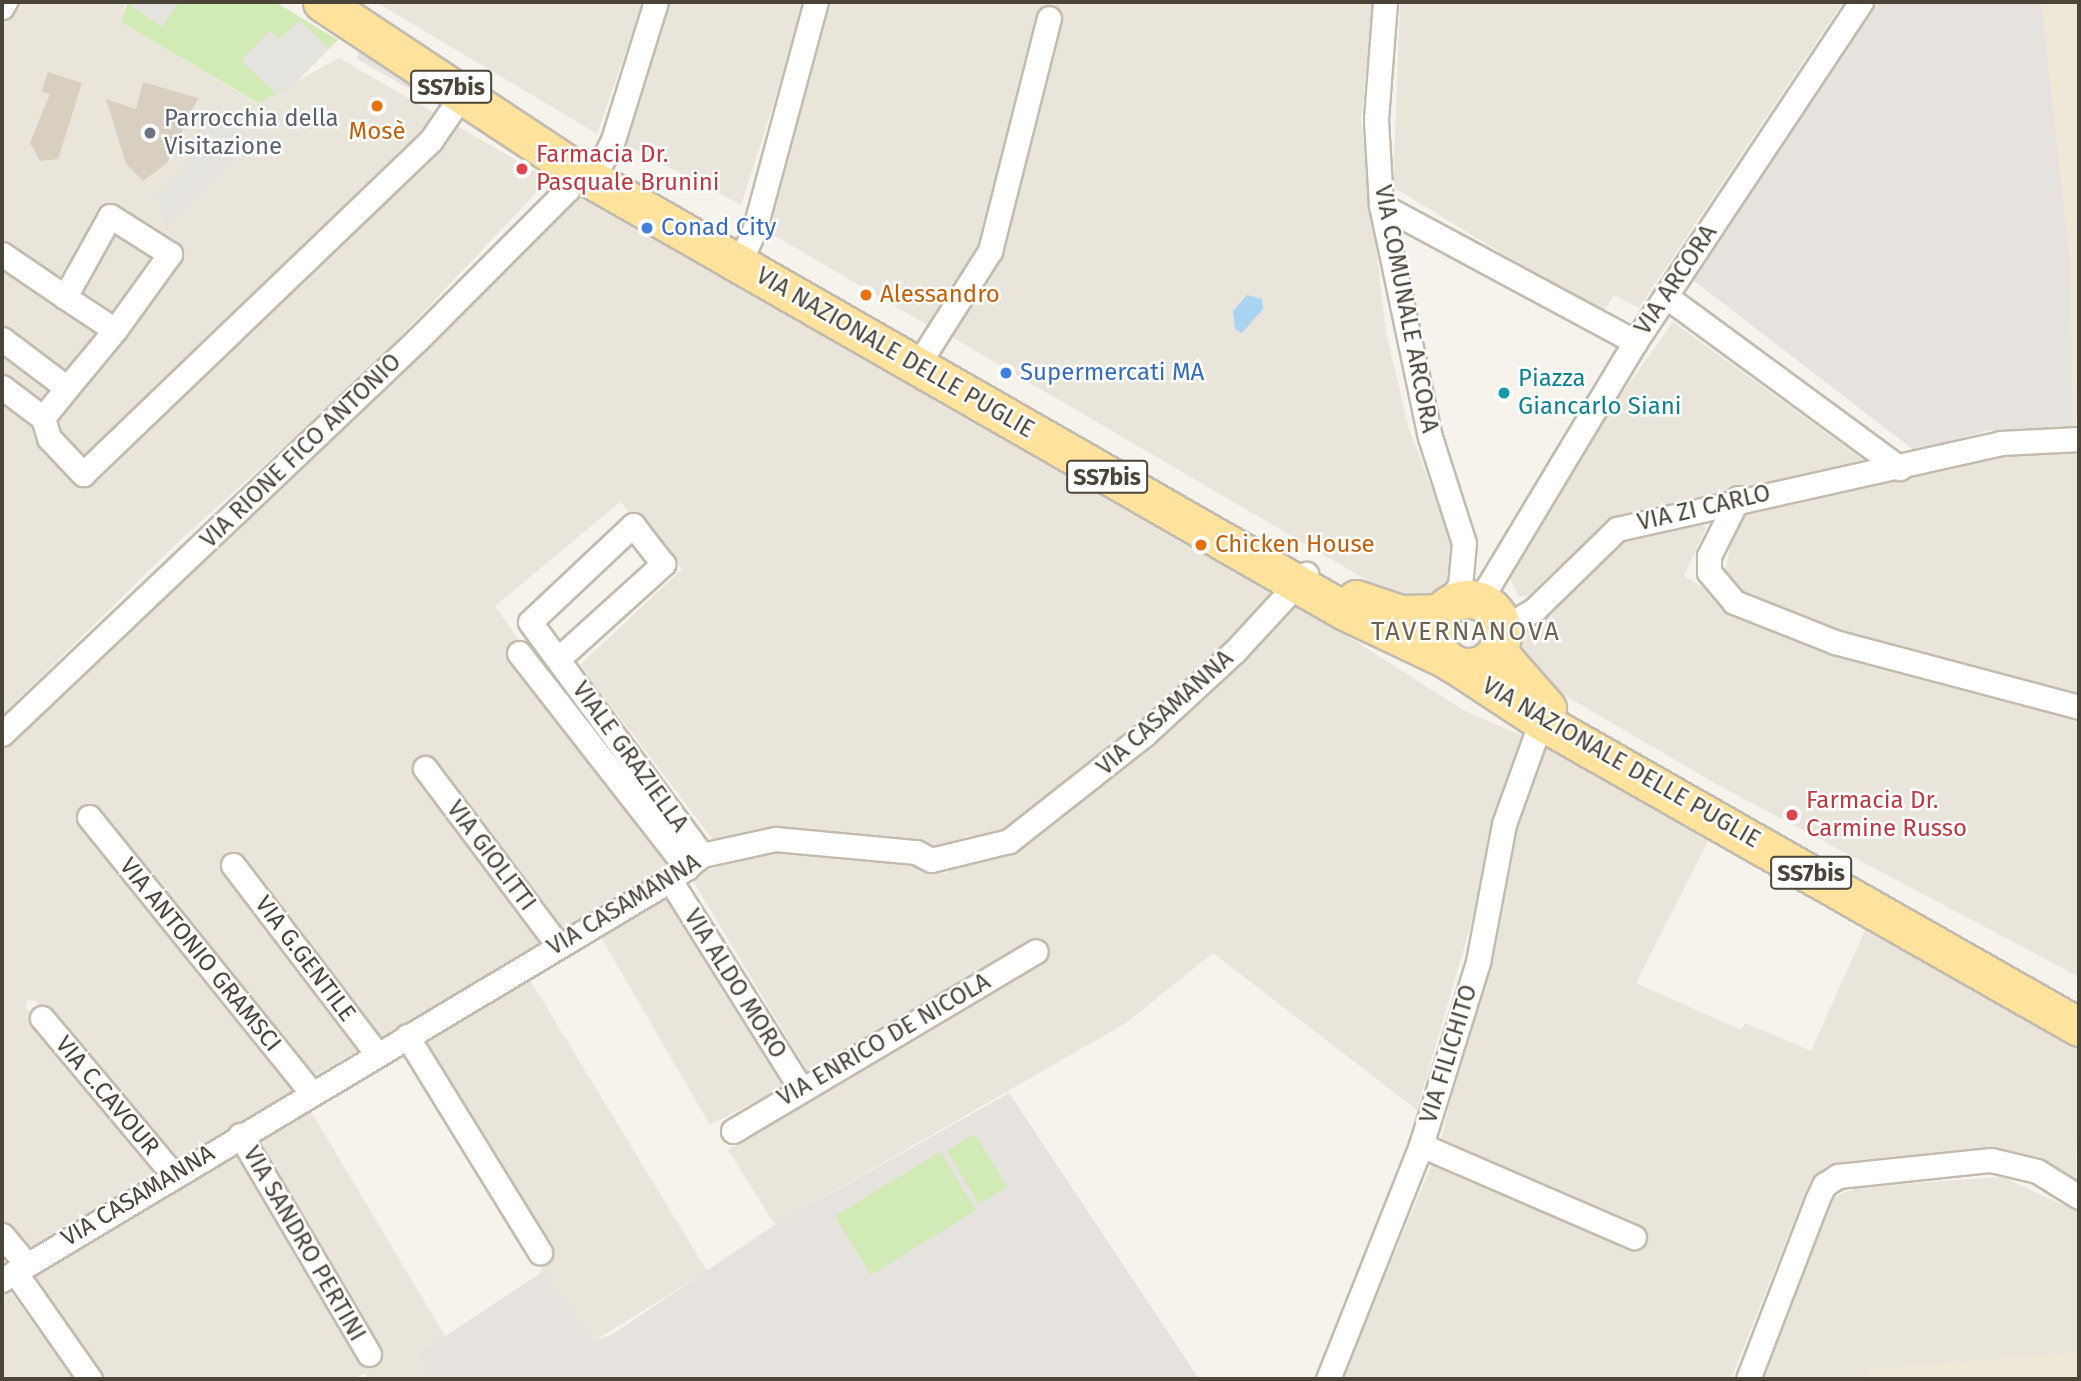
<!DOCTYPE html>
<meta charset="utf-8">
<style>
body{margin:0}
#map{position:relative;width:2081px;height:1381px;overflow:hidden;background:#f6f3ec;font-family:"Fira Sans",sans-serif}
div>[style]{position:absolute}
.residential>*{inset:0;background:#eae5da}
.industrial>*{inset:0;background:#e6e2dd}
.education>*{inset:0;background:#efe8d6}
.green>*{inset:0;background:#d2eab5}
.parking>*{inset:0;background:#e5e3e0}
.water>*{inset:0;background:#a9d4f2}
.building>*{inset:0;background:#d8cfc1}
.roads{filter:drop-shadow(2px 0 #c2bbae) drop-shadow(-2px 0 #c2bbae) drop-shadow(0 2px #c2bbae) drop-shadow(0 -2px #c2bbae)}
.minor>*{height:23px;margin:-11.5px;padding:0 11.5px;transform-origin:11.5px;border-radius:11.5px;background:#fff}
.primary>*{height:37px;margin:-18.5px;padding:0 18.5px;transform-origin:18.5px;border-radius:18.5px;background:#ffe39c}
.primary>.ring{margin:-18.5px;padding:0;box-sizing:content-box;background:none;border:37px solid #ffe39c;border-radius:50%}
.dots>*{width:19px;height:19px;translate:-50% -50%;box-sizing:border-box;border:4px solid #fff;border-radius:50%}
span{translate:-50% -50%;white-space:nowrap;text-align:center;line-height:1.15;-webkit-text-stroke:5px #fff;paint-order:stroke}
.shield-label span{padding:2px 5px;background:#fff;border:2px solid;border-radius:5px;-webkit-text-stroke-width:0}
.shield-label{font-size:23px;color:#4b4439;font-weight:700}
.worship-label{font-size:24px;color:#5b616d}
.left{translate:0 -50%;text-align:left}
.food-label{font-size:24px;color:#c56008}
.health-label{font-size:24px;color:#be3a42}
.shop-label{font-size:24px;color:#366cbe}
.street-label{font-size:24px;color:#4b4439}
.culture-label{font-size:24px;color:#0d838f}
.neighbourhood-label{font-size:26px;color:#6e6250;letter-spacing:2px}
.frame{position:absolute;inset:0;border:4px solid #4b4439;pointer-events:none}
</style>
<div id="map">
<div class="residential">
<i style="clip-path:polygon(16px 2px,125px 2px,121px 22px,257px 103px,339px 58px,549px 179px,362px 377px,177px 543px,2px 715px,2px 24px)"></i>
<i style="clip-path:polygon(376px 2px,643px 2px,597px 134px)"></i>
<i style="clip-path:polygon(660px 2px,806px 2px,741px 205px,617px 140px)"></i>
<i style="clip-path:polygon(827px 2px,1374px 2px,1361px 119px,1386px 333px,1409px 429px,1457px 555px,1442px 597px,1423px 613px,950px 336px,994px 264px,1042px 16px,975px 261px,934px 329px,765px 230px)"></i>
<i style="clip-path:polygon(1400px 2px,1843px 2px,1639px 308px,1614px 295px,1602px 314px,1393px 187px)"></i>
<i style="clip-path:polygon(576px 191px,1279px 593px,1176px 697px,1002px 838px,966px 836px,932px 855px,717px 845px,580px 665px,682px 569px,620px 502px,495px 606px,676px 864px,308px 1080px,84px 826px,295px 1091px,171px 1163px,35px 1001px,27px 1000px,26px 1008px,158px 1169px,26px 1253px,2px 1224px,2px 746px,212px 552px)"></i>
<i style="clip-path:polygon(1673px 322px,1862px 459px,1859px 468px,1607px 519px,1537px 597px,1519px 596px,1507px 573px,1512px 548px)"></i>
<i style="clip-path:polygon(2013px 448px,2079px 449px,2079px 703px,1747px 603px,1724px 578px,1737px 511px,1926px 474px)"></i>
<i style="clip-path:polygon(1695px 518px,1706px 528px,1684px 576px,1762px 623px,2079px 713px,2079px 977px,1716px 784px,1537px 679px,1514px 648px,1539px 610px,1619px 532px)"></i>
<i style="clip-path:polygon(1293px 601px,1463px 710px,1525px 737px,1417px 1110px,1213px 953px,1126px 1023px,775px 1225px,728px 1150px,1050px 952px,1033px 940px,809px 1074px,690px 876px,783px 846px,915px 858px,945px 874px,967px 856px,1023px 842px)"></i>
<i style="clip-path:polygon(1553px 736px,1716px 825px,1636px 983px,1741px 1030px,1745px 1023px,1811px 1051px,1867px 926px,2079px 1045px,2076px 1179px,2067px 1183px,2004px 1153px,1977px 1149px,1830px 1165px,1813px 1176px,1805px 1193px,1731px 1379px,1342px 1379px,1440px 1145px,1526px 776px,1539px 744px)"></i>
<i style="clip-path:polygon(672px 894px,787px 1085px,710px 1125px,599px 934px)"></i>
<i style="clip-path:polygon(527px 975px,707px 1271px,594px 1341px,542px 1272px,535px 1253px,550px 1243px,422px 1038px)"></i>
<i style="clip-path:polygon(309px 1108px,445px 1336px,418px 1354px,433px 1379px,369px 1379px,365px 1373px,353px 1379px,101px 1379px,28px 1273px,238px 1151px,359px 1359px,251px 1142px)"></i>
<i style="clip-path:polygon(2002px 1177px,2079px 1212px,2079px 1353px,1871px 1370px,1866px 1379px,1761px 1379px,1834px 1197px,1858px 1187px)"></i>
<i style="clip-path:polygon(5px 1284px,73px 1379px,2px 1379px)"></i>
</div>
<div class="industrial">
<i style="clip-path:polygon(1876px 2px,2042px 2px,2071px 269px,2073px 436px,2019px 437px,1990px 430px,1915px 451px,1693px 280px)"></i>
<i style="clip-path:polygon(1009px 1093px,1199px 1379px,433px 1379px,418px 1354px,542px 1272px,594px 1341px,613px 1334px,773px 1226px)"></i>
</div>
<div class="education">
<i style="clip-path:polygon(2042px 2px,2079px 2px,2079px 435px,2073px 436px,2071px 269px)"></i>
<i style="clip-path:polygon(2079px 1353px,2079px 1379px,1866px 1379px,1871px 1370px)"></i>
</div>
<div class="green">
<i style="clip-path:polygon(127px 2px,275px 2px,338px 40px,294px 84px,258px 103px,121px 22px)"></i>
<i style="clip-path:polygon(975px 1134px,1007px 1187px,979px 1204px,947px 1151px)"></i>
<i style="clip-path:polygon(940px 1152px,976px 1210px,871px 1275px,835px 1216px)"></i>
</div>
<div class="parking">
<i style="clip-path:polygon(126px 2px,179px 2px,162px 27px)"></i>
<i style="clip-path:polygon(300px 20px,329px 48px,294px 84px,275px 93px,241px 60px,270px 31px,279px 39px)"></i>
<i style="clip-path:polygon(361px 44px,434px 91px,429px 100px,357px 59px)"></i>
<i style="clip-path:polygon(218px 106px,252px 141px,167px 226px,158px 197px,186px 169px,191px 140px)"></i>
</div>
<div class="water">
<i style="clip-path:polygon(1247px 295px,1262px 299px,1263px 309px,1242px 333px,1235px 329px,1233px 311px)"></i>
</div>
<div class="building">
<i style="clip-path:polygon(48px 72px,82px 83px,58px 159px,40px 161px,30px 143px,50px 94px,41px 92px)"></i>
<i style="clip-path:polygon(143px 82px,198px 98px,167px 163px,143px 181px,126px 164px,106px 99px,136px 109px)"></i>
</div>
<div class="roads">
<div class="minor">
<i style="left:1385px;top:2px;width:118px;rotate:94.4deg"></i>
<i style="left:1376px;top:120px;width:85px;rotate:86.6deg"></i>
<i style="left:1381px;top:205px;width:237px;rotate:78.1deg"></i>
<i style="left:1430px;top:437px;width:111px;rotate:72.2deg"></i>
<i style="left:1464px;top:543px;width:42px;rotate:95.4deg"></i>
<i style="left:1460px;top:585px;width:27px;rotate:124deg"></i>
<i style="left:2px;top:7px;width:6px;rotate:-59deg"></i>
<i style="left:593px;top:178px;width:40px;rotate:-62deg"></i>
<i style="left:612px;top:143px;width:148px;rotate:-72.7deg"></i>
<i style="left:1381px;top:205px;width:289px;rotate:28.3deg"></i>
<i style="left:2px;top:254px;width:76px;rotate:34.3deg"></i>
<i style="left:740px;top:261px;width:33px;rotate:-65deg"></i>
<i style="left:754px;top:231px;width:237px;rotate:-74.9deg"></i>
<i style="left:1667px;top:297px;width:289px;rotate:36.3deg"></i>
<i style="left:2px;top:339px;width:81px;rotate:37deg"></i>
<i style="left:67px;top:388px;width:38px;rotate:129deg"></i>
<i style="left:43px;top:418px;width:21px;rotate:73deg"></i>
<i style="left:49px;top:438px;width:50px;rotate:46.6deg"></i>
<i style="left:83px;top:474px;width:482px;rotate:-43.8deg"></i>
<i style="left:431px;top:140px;width:55px;rotate:-55.4deg"></i>
<i style="left:917px;top:366px;width:136px;rotate:-57.6deg"></i>
<i style="left:990px;top:251px;width:240px;rotate:-75.8deg"></i>
<i style="left:2px;top:387px;width:51px;rotate:37.1deg"></i>
<i style="left:67px;top:388px;width:75px;rotate:-50.4deg"></i>
<i style="left:115px;top:330px;width:94px;rotate:-54.1deg"></i>
<i style="left:170px;top:254px;width:71px;rotate:-147.7deg"></i>
<i style="left:110px;top:216px;width:93px;rotate:119.1deg"></i>
<i style="left:65px;top:297px;width:60px;rotate:33.4deg"></i>
<i style="left:1738px;top:498px;width:65px;rotate:116.6deg"></i>
<i style="left:1709px;top:556px;width:16px;rotate:90deg"></i>
<i style="left:1709px;top:572px;width:39px;rotate:50deg"></i>
<i style="left:1734px;top:602px;width:109px;rotate:21.6deg"></i>
<i style="left:1835px;top:642px;width:253px;rotate:14.9deg"></i>
<i style="left:1480px;top:600px;width:301px;rotate:-59deg"></i>
<i style="left:1635px;top:342px;width:408px;rotate:-56.4deg"></i>
<i style="left:1502px;top:629px;width:39px;rotate:-31deg"></i>
<i style="left:1535px;top:609px;width:115px;rotate:-44.3deg"></i>
<i style="left:1617px;top:529px;width:394px;rotate:-12.6deg"></i>
<i style="left:2001px;top:443px;width:78px;rotate:-2.9deg"></i>
<i style="left:519px;top:653px;width:273px;rotate:52deg"></i>
<i style="left:558px;top:659px;width:142px;rotate:-42.1deg"></i>
<i style="left:663px;top:564px;width:49px;rotate:-127.6deg"></i>
<i style="left:633px;top:525px;width:141px;rotate:136.7deg"></i>
<i style="left:530px;top:622px;width:290px;rotate:53.6deg"></i>
<i style="left:2px;top:734px;width:572px;rotate:-43.51deg"></i>
<i style="left:417px;top:340px;width:214px;rotate:-45deg"></i>
<i style="left:568px;top:189px;width:32px;rotate:-58deg"></i>
<i style="left:425px;top:768px;width:221px;rotate:53.1deg"></i>
<i style="left:89px;top:817px;width:355px;rotate:51.1deg"></i>
<i style="left:233px;top:865px;width:238px;rotate:52.7deg"></i>
<i style="left:670px;top:880px;width:244px;rotate:57.9deg"></i>
<i style="left:42px;top:1018px;width:204px;rotate:50deg"></i>
<i style="left:407px;top:1036px;width:254px;rotate:58.4deg"></i>
<i style="left:733px;top:1131px;width:352px;rotate:-30.7deg"></i>
<i style="left:240px;top:1135px;width:254px;rotate:59.5deg"></i>
<i style="left:1421px;top:1145px;width:232px;rotate:23.4deg"></i>
<i style="left:2px;top:1235px;width:38px;rotate:50deg"></i>
<i style="left:15px;top:1272px;width:131px;rotate:55deg"></i>
<i style="left:2px;top:1280px;width:779px;rotate:-30.91deg"></i>
<i style="left:670px;top:880px;width:41px;rotate:-38deg"></i>
<i style="left:702px;top:855px;width:75px;rotate:-12.4deg"></i>
<i style="left:775px;top:839px;width:142px;rotate:5.3deg"></i>
<i style="left:916px;top:852px;width:17px;rotate:28deg"></i>
<i style="left:931px;top:860px;width:80px;rotate:-13.7deg"></i>
<i style="left:1009px;top:841px;width:173px;rotate:-38.2deg"></i>
<i style="left:1145px;top:734px;width:122px;rotate:-42.7deg"></i>
<i style="left:1235px;top:651px;width:105px;rotate:-47.3deg"></i>
<i style="left:1328px;top:1379px;width:252px;rotate:-68.3deg"></i>
<i style="left:1421px;top:1145px;width:192px;rotate:-72.7deg"></i>
<i style="left:1478px;top:962px;width:140px;rotate:-79.3deg"></i>
<i style="left:1504px;top:824px;width:109px;rotate:-70.2deg"></i>
<i style="left:1748px;top:1379px;width:192px;rotate:-68.9deg"></i>
<i style="left:1817px;top:1200px;width:17px;rotate:-65deg"></i>
<i style="left:1824px;top:1185px;width:17px;rotate:-33deg"></i>
<i style="left:1838px;top:1176px;width:154px;rotate:-6deg"></i>
<i style="left:1991px;top:1160px;width:47px;rotate:13.4deg"></i>
<i style="left:2037px;top:1171px;width:49px;rotate:31.8deg"></i>
</div>
<div class="primary">
<i style="left:322px;top:2px;width:308px;rotate:33.5deg"></i>
<i style="left:579px;top:172px;width:883px;rotate:29.82deg"></i>
<i style="left:1345px;top:611px;width:112px;rotate:25.4deg"></i>
<i class="ring" style="left:1434px;top:599px;width:31px;height:31px"></i>
<i style="left:1356px;top:599px;width:46px;rotate:18.8deg"></i>
<i style="left:1400px;top:614px;width:39px;rotate:-1deg"></i>
<i style="left:1497px;top:651px;width:76px;rotate:48.7deg"></i>
<i style="left:1456px;top:665px;width:102px;rotate:33.4deg"></i>
<i style="left:1541px;top:721px;width:619px;rotate:29.63deg"></i>
</div>
</div>
<div class="dots">
<i style="left:377px;top:106px;background:#e8710a"></i>
<i style="left:150px;top:133px;background:#6b7280"></i>
<i style="left:522px;top:169px;background:#e0444e"></i>
<i style="left:647px;top:228px;background:#3f7fe0"></i>
<i style="left:866px;top:295px;background:#e8710a"></i>
<i style="left:1006px;top:373px;background:#3f7fe0"></i>
<i style="left:1504px;top:393px;background:#0f9aa8"></i>
<i style="left:1201px;top:545px;background:#e8710a"></i>
<i style="left:1792px;top:815px;background:#e0444e"></i>
</div>
<div class="shield-label">
<span style="left:451px;top:87px">SS7bis</span>
<span style="left:1107px;top:477px">SS7bis</span>
<span style="left:1811px;top:873px">SS7bis</span>
</div>
<div class="worship-label">
<span class="left" style="left:164px;top:133px">Parrocchia della<br>Visitazione</span>
</div>
<div class="food-label">
<span style="left:377px;top:132px">Mosè</span>
<span class="left" style="left:880px;top:295px">Alessandro</span>
<span class="left" style="left:1215px;top:545px">Chicken House</span>
</div>
<div class="health-label">
<span class="left" style="left:536px;top:169px">Farmacia Dr.<br>Pasquale Brunini</span>
<span class="left" style="left:1806px;top:815px">Farmacia Dr.<br>Carmine Russo</span>
</div>
<div class="shop-label">
<span class="left" style="left:661px;top:228px">Conad City</span>
<span class="left" style="left:1020px;top:373px">Supermercati MA</span>
</div>
<div class="street-label">
<span style="left:1676px;top:280px;rotate:-56deg">VIA ARCORA</span>
<span style="left:1406px;top:309px;rotate:79deg">VIA COMUNALE ARCORA</span>
<span style="left:895px;top:353px;rotate:30deg">VIA NAZIONALE DELLE PUGLIE</span>
<span style="left:301px;top:451px;rotate:-44deg">VIA RIONE FICO ANTONIO</span>
<span style="left:1704px;top:508px;rotate:-13deg">VIA ZI CARLO</span>
<span style="left:1165px;top:713px;rotate:-42deg">VIA CASAMANNA</span>
<span style="left:630px;top:757px;rotate:54deg">VIALE GRAZIELLA</span>
<span style="left:1621px;top:763px;rotate:30deg">VIA NAZIONALE DELLE PUGLIE</span>
<span style="left:491px;top:856px;rotate:53deg">VIA GIOLITTI</span>
<span style="left:624px;top:905px;rotate:-31deg">VIA CASAMANNA</span>
<span style="left:200px;top:955px;rotate:51deg">VIA ANTONIO GRAMSCI</span>
<span style="left:305px;top:959px;rotate:53deg">VIA G.GENTILE</span>
<span style="left:735px;top:984px;rotate:58deg">VIA ALDO MORO</span>
<span style="left:884px;top:1040px;rotate:-30deg">VIA ENRICO DE NICOLA</span>
<span style="left:1449px;top:1054px;rotate:-73deg">VIA FILICHITO</span>
<span style="left:107px;top:1096px;rotate:50deg">VIA C.CAVOUR</span>
<span style="left:138px;top:1196px;rotate:-31deg">VIA CASAMANNA</span>
<span style="left:304px;top:1244px;rotate:60deg">VIA SANDRO PERTINI</span>
</div>
<div class="culture-label">
<span class="left" style="left:1518px;top:393px">Piazza<br>Giancarlo Siani</span>
</div>
<div class="neighbourhood-label">
<span style="left:1466px;top:632px">TAVERNANOVA</span>
</div>
<div class="frame"></div>
</div>
